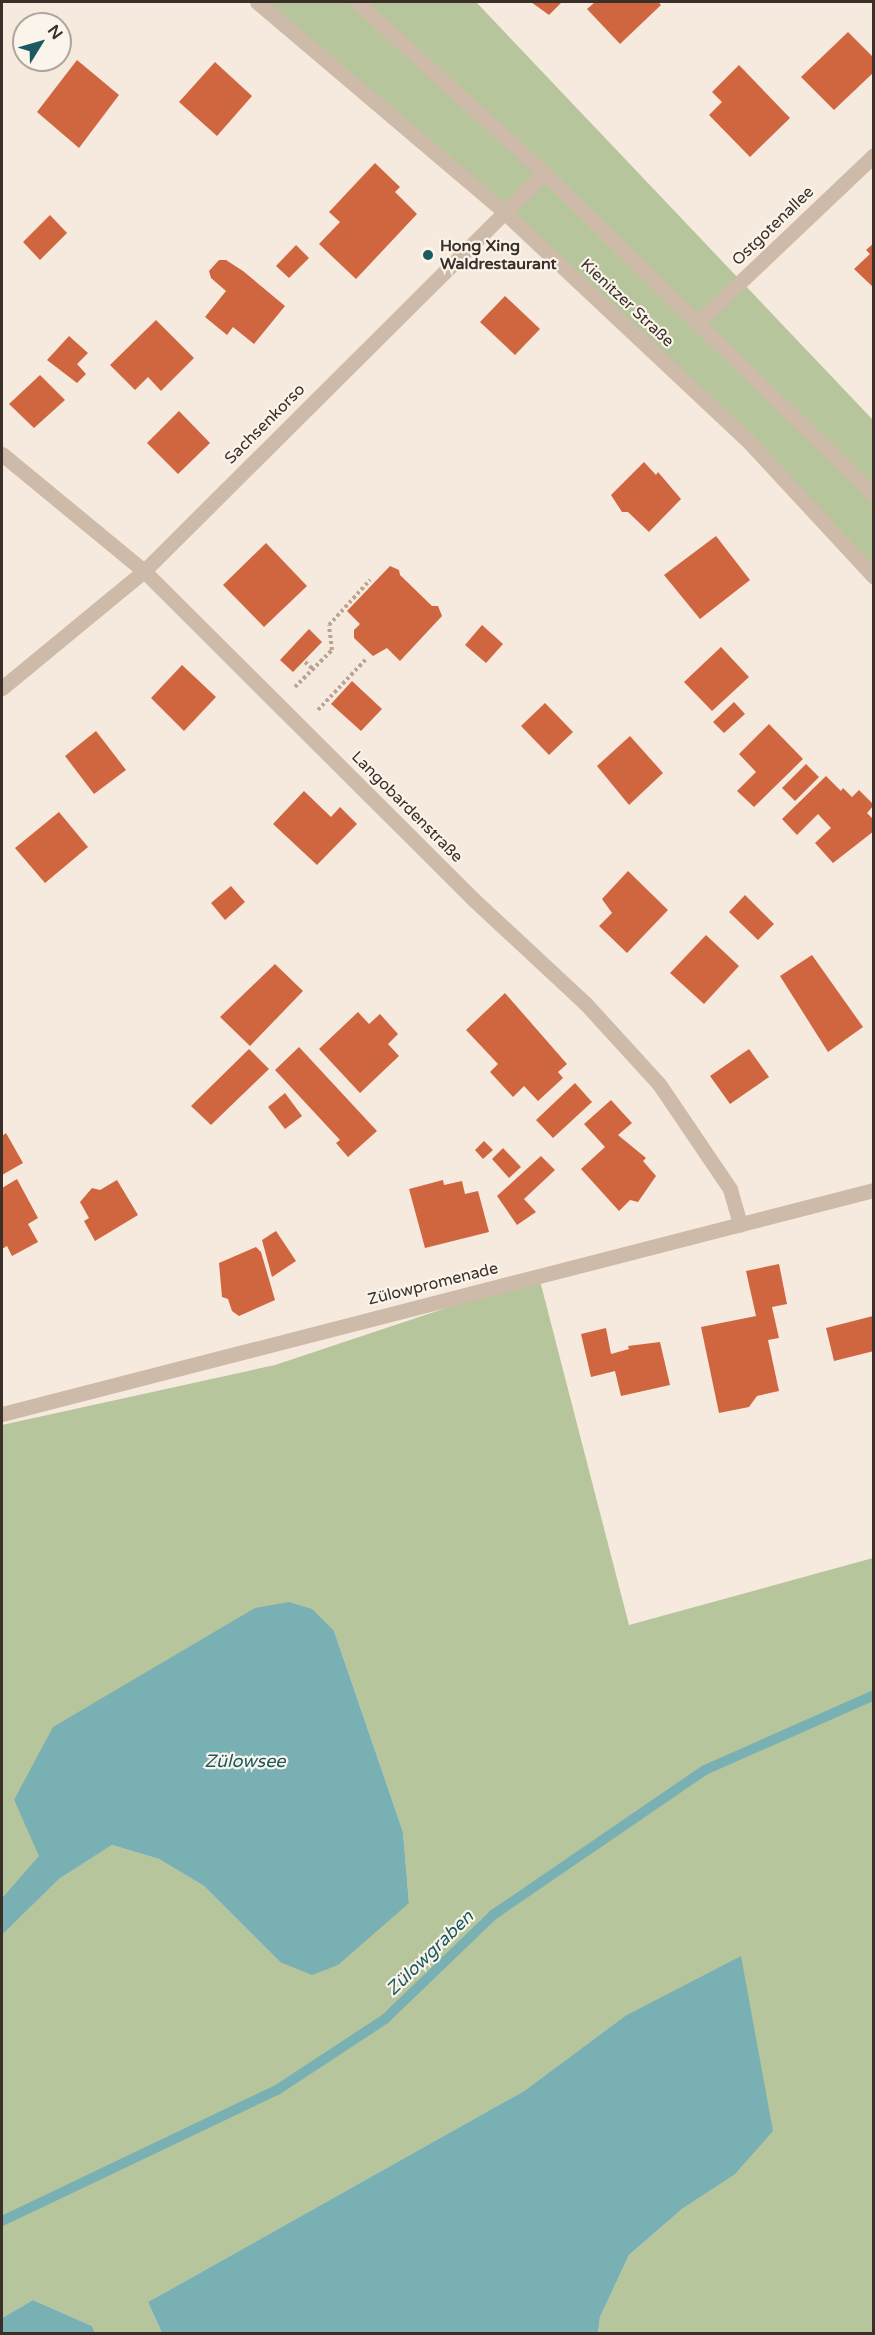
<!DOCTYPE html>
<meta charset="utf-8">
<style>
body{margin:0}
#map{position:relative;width:875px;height:2335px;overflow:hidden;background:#f5eadd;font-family:"Varela Round",sans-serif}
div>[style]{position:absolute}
.green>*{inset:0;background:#b6c59b}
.water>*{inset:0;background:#79b0b4}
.stream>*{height:10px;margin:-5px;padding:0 5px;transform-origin:5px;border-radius:5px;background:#79b0b4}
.building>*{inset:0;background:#d06640}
.path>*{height:4px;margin-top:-2px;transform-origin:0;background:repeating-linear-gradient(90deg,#baa492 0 3px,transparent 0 6px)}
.minor>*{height:15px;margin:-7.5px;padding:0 7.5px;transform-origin:7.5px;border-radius:7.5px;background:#cebaa8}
.dots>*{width:16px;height:16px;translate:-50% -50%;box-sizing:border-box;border:3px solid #fbf4ea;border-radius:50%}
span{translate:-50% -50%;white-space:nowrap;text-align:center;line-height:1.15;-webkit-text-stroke:4.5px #fbf4ea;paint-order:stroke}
.street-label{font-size:16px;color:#3a2f29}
.poi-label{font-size:16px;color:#3a2f29;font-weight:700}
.left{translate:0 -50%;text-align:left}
.water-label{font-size:18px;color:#1a5a60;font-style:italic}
.frame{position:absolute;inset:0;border:3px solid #3a2f29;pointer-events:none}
.north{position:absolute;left:12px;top:12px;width:60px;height:60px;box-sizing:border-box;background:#fbf4ea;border:2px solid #aea59d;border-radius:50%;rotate:53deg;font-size:16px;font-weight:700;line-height:24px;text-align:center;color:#3a2f29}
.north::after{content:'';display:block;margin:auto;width:21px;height:27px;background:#1a5a60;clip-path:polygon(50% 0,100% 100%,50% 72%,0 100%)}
</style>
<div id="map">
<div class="green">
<i style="clip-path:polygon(257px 2px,476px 2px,873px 420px,873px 577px,749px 442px,502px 210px)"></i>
<i style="clip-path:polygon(539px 1277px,629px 1625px,873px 1558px,873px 2333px,598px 2333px,600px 2317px,629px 2255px,682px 2209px,734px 2175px,625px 2016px,524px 2091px,148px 2302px,162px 2333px,95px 2333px,92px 2326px,33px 2300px,2px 2318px,2px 1935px,59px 1879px,112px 1845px,159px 1859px,204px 1886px,280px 1962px,409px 1903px,403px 1832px,334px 1631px,14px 1800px,40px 1856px,2px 1898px,2px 1425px,275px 1365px)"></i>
</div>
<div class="water">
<i style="clip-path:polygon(289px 1602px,312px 1609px,334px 1631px,403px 1832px,409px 1903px,338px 1965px,312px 1975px,280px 1962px,204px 1886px,159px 1859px,112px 1845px,59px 1879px,2px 1935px,2px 1898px,39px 1856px,14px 1800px,53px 1727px,255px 1608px)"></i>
<i style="clip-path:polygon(741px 1956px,773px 2131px,734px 2175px,682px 2209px,629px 2255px,600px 2317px,598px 2333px,162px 2333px,148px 2302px,524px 2091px,625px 2016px)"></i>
<i style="clip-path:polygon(33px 2300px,92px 2326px,95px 2333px,2px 2333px,2px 2318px)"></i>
</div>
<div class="stream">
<i style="left:2px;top:2221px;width:305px;rotate:-25.5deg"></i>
<i style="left:277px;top:2090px;width:129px;rotate:-33.3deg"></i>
<i style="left:385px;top:2019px;width:150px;rotate:-43.9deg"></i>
<i style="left:493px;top:1915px;width:257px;rotate:-34.4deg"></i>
<i style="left:705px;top:1770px;width:185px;rotate:-23.9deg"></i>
</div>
<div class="building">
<i style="clip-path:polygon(531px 2px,562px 2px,549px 15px)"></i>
<i style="clip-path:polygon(595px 2px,658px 2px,661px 5px,620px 44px,587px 9px)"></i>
<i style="clip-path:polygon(848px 32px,874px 58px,874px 72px,834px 110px,801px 77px)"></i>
<i style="clip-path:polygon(77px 60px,119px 95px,79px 148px,37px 112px)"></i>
<i style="clip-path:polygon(215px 62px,252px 96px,217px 136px,179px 102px)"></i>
<i style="clip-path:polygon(739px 65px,790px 118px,750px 157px,709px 115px,722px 102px,712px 92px)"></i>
<i style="clip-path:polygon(375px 163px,400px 187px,395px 192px,417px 214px,356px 279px,319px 244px,340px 222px,329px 212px)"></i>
<i style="clip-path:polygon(50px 215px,67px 233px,40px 260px,23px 242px)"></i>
<i style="clip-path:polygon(874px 243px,874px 288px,854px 269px,870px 254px,866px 250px)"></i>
<i style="clip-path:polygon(296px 245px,309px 258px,289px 278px,276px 266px)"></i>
<i style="clip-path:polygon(219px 260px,226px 260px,243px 271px,285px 306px,254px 344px,233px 327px,227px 335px,205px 317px,226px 291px,211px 278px,209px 271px)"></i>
<i style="clip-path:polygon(505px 296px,540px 329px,515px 355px,480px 322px)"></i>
<i style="clip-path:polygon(156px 320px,194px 358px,161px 391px,148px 377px,135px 390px,110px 365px)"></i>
<i style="clip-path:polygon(69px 336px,88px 353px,77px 364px,86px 374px,77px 383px,47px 360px)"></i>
<i style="clip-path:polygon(40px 375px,65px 400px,34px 428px,9px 404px)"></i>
<i style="clip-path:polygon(179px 411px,210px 443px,178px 474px,147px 443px)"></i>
<i style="clip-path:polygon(644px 462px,656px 475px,658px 472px,681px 499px,649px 532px,628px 512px,622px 512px,611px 495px)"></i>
<i style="clip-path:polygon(716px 536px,750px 580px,700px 619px,664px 575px)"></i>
<i style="clip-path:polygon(266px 543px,307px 586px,264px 627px,223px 585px)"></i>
<i style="clip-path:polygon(390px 566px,399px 570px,400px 575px,432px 606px,438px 606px,442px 616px,400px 661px,387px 648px,373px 656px,354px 638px,354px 630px,360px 624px,347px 611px)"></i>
<i style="clip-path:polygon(482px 625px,503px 644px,486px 663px,465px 645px)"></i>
<i style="clip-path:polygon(309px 629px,322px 642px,293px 672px,280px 660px)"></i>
<i style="clip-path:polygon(721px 647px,749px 677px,712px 711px,684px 682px)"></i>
<i style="clip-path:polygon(182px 665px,216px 697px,184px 731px,151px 698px)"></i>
<i style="clip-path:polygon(352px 681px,382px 709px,361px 731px,331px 704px)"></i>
<i style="clip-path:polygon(734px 702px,745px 714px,724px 733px,713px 722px)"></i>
<i style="clip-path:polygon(545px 703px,573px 732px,549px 755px,521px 726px)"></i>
<i style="clip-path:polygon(769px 724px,803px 759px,754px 807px,737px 791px,756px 772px,739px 754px)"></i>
<i style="clip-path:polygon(96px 731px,126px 770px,94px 794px,65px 756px)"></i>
<i style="clip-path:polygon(630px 736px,663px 773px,629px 805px,597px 766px)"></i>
<i style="clip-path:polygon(806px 764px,819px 777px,795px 801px,782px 788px)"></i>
<i style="clip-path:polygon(826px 776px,841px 791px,843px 788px,852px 797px,859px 790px,874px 805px,867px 813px,874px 820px,874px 831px,833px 863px,815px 843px,831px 828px,818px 814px,797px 835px,782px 819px)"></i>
<i style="clip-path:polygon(304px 791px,331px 817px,340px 807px,357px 824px,317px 865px,273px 824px)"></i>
<i style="clip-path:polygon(59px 812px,88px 847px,45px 883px,15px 848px)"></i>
<i style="clip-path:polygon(628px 871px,668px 910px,627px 953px,599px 926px,612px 913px,602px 899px)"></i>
<i style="clip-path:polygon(231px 886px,245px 902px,225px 920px,211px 903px)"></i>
<i style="clip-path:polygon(745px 895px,774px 924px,758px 940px,729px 912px)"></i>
<i style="clip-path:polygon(706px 935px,739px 966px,704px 1004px,670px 973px)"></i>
<i style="clip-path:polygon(812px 955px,863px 1027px,828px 1052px,780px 976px)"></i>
<i style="clip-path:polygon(275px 964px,303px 991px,250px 1046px,220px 1017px)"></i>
<i style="clip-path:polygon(505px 993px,567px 1064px,558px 1072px,563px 1078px,538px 1101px,524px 1086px,513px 1097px,490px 1072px,498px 1064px,466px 1030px)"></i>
<i style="clip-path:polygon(358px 1012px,369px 1024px,380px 1014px,398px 1034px,388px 1044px,399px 1056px,360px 1093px,319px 1049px)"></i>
<i style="clip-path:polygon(299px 1047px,377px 1131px,348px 1157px,336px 1143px,340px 1140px,275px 1070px)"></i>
<i style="clip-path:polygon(249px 1049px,269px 1069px,211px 1125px,191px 1106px)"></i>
<i style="clip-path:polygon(749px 1049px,769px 1077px,730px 1104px,710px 1076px)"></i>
<i style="clip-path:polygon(575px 1083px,592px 1102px,553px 1138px,536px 1120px)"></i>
<i style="clip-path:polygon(285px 1093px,302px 1116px,285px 1129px,268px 1107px)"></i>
<i style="clip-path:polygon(611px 1100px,632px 1123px,618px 1135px,646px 1158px,643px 1161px,656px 1176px,638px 1202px,630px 1200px,619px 1211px,581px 1169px,605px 1147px,584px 1124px)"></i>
<i style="clip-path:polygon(6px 1133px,23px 1163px,2px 1175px,2px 1136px)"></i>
<i style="clip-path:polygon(484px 1141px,493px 1150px,483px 1159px,475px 1150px)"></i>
<i style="clip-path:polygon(503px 1148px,521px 1167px,509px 1178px,492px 1159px)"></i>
<i style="clip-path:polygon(541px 1156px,555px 1170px,524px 1199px,536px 1212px,517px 1225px,497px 1196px)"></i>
<i style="clip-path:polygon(17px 1179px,38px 1218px,28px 1224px,38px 1242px,12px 1256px,7px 1246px,2px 1249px,2px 1188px)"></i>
<i style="clip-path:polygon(117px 1180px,138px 1215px,95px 1241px,84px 1221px,89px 1218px,80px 1202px,92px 1188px,100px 1190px)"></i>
<i style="clip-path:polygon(443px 1180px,444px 1185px,462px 1181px,465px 1194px,478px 1191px,489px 1232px,425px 1248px,409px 1189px)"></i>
<i style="clip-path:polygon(276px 1231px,296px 1261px,272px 1277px,262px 1240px)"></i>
<i style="clip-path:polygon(256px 1247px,261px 1252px,275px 1300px,239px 1316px,232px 1311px,228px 1299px,222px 1297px,219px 1263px)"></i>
<i style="clip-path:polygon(779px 1264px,787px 1304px,772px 1307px,779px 1338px,768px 1340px,779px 1391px,757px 1396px,749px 1407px,719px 1413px,701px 1327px,756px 1316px,746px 1271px)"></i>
<i style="clip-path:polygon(873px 1316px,874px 1351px,834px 1361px,826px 1328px)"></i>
<i style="clip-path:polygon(606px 1328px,611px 1354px,629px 1349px,628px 1346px,660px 1342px,670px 1385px,621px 1396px,615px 1371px,591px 1377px,581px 1334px)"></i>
</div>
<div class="path">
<i style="left:305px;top:662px;width:11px;rotate:41deg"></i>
<i style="left:295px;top:687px;width:52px;rotate:-45deg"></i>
<i style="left:332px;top:650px;width:25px;rotate:-97deg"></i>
<i style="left:329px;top:625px;width:61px;rotate:-47.7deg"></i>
<i style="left:318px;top:710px;width:71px;rotate:-46.7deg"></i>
</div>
<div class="minor">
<i style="left:257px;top:2px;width:321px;rotate:40.3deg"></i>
<i style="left:502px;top:210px;width:339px;rotate:43.2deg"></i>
<i style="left:749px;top:442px;width:184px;rotate:47.2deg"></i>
<i style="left:357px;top:2px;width:253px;rotate:42.4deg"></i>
<i style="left:544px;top:173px;width:461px;rotate:44.3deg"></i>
<i style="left:697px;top:323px;width:244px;rotate:-43.5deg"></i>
<i style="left:2px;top:454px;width:184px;rotate:39.5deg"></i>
<i style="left:144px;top:571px;width:465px;rotate:44.9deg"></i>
<i style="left:473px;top:899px;width:153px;rotate:42.9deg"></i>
<i style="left:585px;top:1003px;width:110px;rotate:47.6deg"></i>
<i style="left:659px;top:1084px;width:127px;rotate:55.9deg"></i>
<i style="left:730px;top:1189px;width:37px;rotate:74deg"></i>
<i style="left:2px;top:688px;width:184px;rotate:-39.5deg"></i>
<i style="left:144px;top:571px;width:564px;rotate:-44.86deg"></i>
<i style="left:2px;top:1414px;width:900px;rotate:-14.41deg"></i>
</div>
<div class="dots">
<i style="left:428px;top:255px;background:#1a5a60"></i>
</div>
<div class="street-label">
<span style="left:773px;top:226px;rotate:-44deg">Ostgotenallee</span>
<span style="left:627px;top:303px;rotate:43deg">Kienitzer Straße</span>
<span style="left:265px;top:424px;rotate:-45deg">Sachsenkorso</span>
<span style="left:407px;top:807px;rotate:45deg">Langobardenstraße</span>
<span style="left:433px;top:1284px;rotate:-14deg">Zülowpromenade</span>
</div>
<div class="poi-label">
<span class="left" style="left:440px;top:255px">Hong Xing<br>Waldrestaurant</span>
</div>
<div class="water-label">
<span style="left:245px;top:1761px">Zülowsee</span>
<span style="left:430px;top:1953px;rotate:-44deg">Zülowgraben</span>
</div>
<div class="frame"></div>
<div class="north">N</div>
</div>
